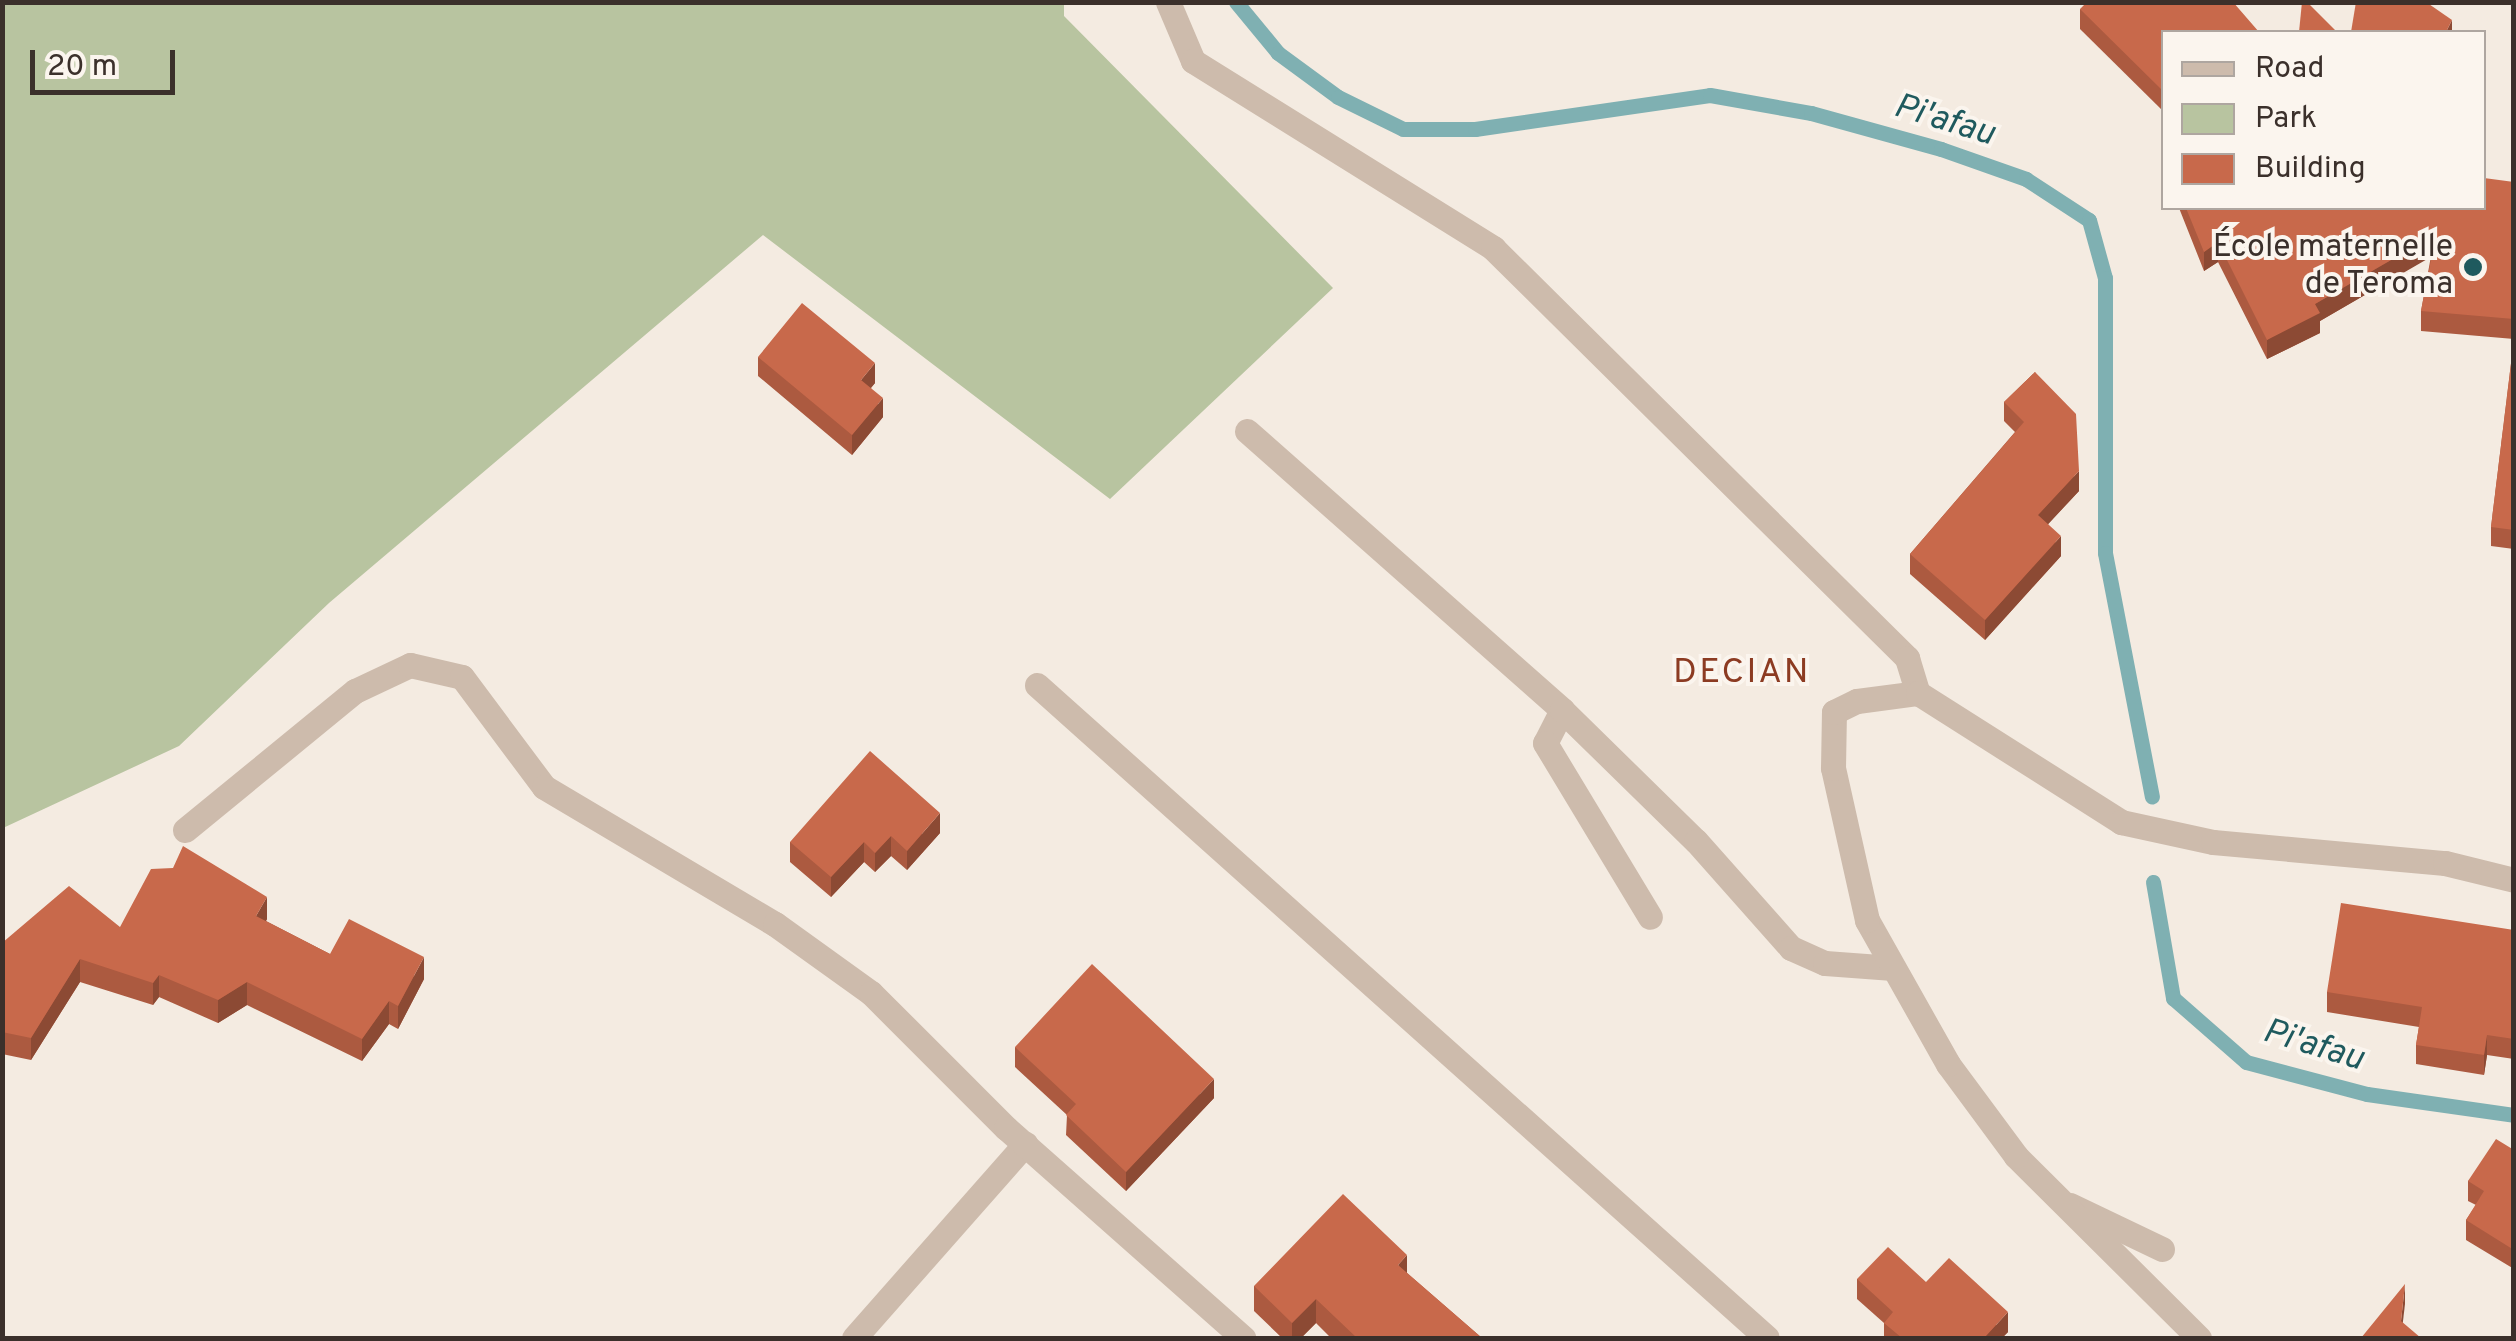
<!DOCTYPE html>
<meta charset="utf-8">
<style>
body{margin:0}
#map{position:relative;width:2516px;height:1341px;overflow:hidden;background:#f4ebe1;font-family:Overpass,sans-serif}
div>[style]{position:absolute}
.green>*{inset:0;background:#b8c4a0}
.stream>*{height:15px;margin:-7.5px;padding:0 7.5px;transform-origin:7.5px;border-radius:7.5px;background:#7fb0b2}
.lane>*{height:25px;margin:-12.5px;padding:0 12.5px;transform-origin:12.5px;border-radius:12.5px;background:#cdbbac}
.street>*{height:25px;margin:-12.5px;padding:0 12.5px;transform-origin:12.5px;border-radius:12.5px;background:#cdbbac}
.wall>*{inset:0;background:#ac5a40}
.shaded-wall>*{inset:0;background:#8c4a34}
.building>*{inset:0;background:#c8694b}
.dots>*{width:28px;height:28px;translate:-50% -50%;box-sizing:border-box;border:5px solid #fbf5ee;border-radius:50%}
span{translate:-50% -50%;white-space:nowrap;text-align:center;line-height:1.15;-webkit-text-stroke:8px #fbf5ee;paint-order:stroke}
.poi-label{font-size:32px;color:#3b302b}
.right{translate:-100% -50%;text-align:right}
.water-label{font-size:35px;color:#1f5a5e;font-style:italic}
.neighbourhood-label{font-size:35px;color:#8c3b22;letter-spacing:2.5px}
.frame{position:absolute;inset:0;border:5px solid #3b302b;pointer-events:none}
.legend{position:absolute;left:2161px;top:30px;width:325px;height:180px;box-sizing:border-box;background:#fbf5ee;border:2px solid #aea6a0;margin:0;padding:12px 18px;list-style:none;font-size:30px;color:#3b302b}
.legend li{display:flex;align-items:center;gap:20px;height:50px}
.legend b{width:50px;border:2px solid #aea6a0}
.scale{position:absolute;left:30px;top:50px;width:145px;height:45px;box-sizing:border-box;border:5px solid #3b302b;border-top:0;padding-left:12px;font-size:30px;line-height:35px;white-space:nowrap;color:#3b302b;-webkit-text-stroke:8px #fbf5ee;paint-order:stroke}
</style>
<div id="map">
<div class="green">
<i style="clip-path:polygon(2px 3px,1064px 3px,1064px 16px,1333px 288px,1110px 499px,763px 235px,329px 603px,179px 746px,3px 828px)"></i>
</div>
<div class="stream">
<i style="left:1236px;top:2px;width:66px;rotate:50.5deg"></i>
<i style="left:1278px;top:53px;width:74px;rotate:36.3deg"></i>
<i style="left:1338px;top:97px;width:72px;rotate:26.2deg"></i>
<i style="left:1403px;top:129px;width:72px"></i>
<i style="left:1475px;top:129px;width:237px;rotate:-8.2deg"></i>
<i style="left:1710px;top:95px;width:103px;rotate:10.1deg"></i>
<i style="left:1811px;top:113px;width:135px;rotate:15.5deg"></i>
<i style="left:1941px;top:149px;width:90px;rotate:19.4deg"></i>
<i style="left:2026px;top:179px;width:75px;rotate:33.1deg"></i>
<i style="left:2089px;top:220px;width:60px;rotate:74.6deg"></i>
<i style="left:2105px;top:278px;width:275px;rotate:90deg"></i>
<i style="left:2105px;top:553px;width:248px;rotate:79.1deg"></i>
<i style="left:2153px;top:882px;width:118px;rotate:80.2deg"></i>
<i style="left:2173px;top:998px;width:97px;rotate:41.2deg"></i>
<i style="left:2246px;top:1062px;width:125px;rotate:14.8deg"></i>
<i style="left:2367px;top:1094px;width:148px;rotate:8.1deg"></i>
</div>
<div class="lane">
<i style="left:1562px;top:710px;width:37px;rotate:117deg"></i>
<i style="left:1545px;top:743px;width:203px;rotate:58.9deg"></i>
<i style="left:2070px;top:1205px;width:102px;rotate:25.6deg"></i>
<i style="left:854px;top:1338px;width:259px;rotate:-48.6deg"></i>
</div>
<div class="street">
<i style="left:1168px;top:2px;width:64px;rotate:67deg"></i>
<i style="left:1193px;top:61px;width:354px;rotate:31.9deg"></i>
<i style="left:1493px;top:248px;width:583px;rotate:44.72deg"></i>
<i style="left:1907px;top:658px;width:37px;rotate:73deg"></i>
<i style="left:1247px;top:431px;width:421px;rotate:41.5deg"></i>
<i style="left:1562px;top:710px;width:187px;rotate:44.4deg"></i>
<i style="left:1696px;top:841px;width:143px;rotate:48.4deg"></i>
<i style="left:1791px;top:948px;width:37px;rotate:24deg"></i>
<i style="left:1825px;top:963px;width:68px;rotate:4.2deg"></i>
<i style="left:1037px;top:685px;width:979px;rotate:41.81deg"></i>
<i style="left:185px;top:830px;width:220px;rotate:-39.3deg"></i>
<i style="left:355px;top:691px;width:61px;rotate:-25.3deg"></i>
<i style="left:410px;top:665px;width:53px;rotate:13deg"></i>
<i style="left:462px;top:677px;width:137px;rotate:53.3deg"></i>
<i style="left:544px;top:787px;width:269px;rotate:30.7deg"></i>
<i style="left:775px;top:924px;width:118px;rotate:35.7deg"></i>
<i style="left:871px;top:993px;width:191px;rotate:45deg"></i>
<i style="left:1006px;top:1128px;width:317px;rotate:41.5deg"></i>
<i style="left:2199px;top:1338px;width:258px;rotate:-135.2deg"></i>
<i style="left:2016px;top:1156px;width:114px;rotate:-126.5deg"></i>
<i style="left:1948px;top:1064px;width:165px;rotate:-119.4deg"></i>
<i style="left:1867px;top:920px;width:156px;rotate:-102.6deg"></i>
<i style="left:1833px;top:768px;width:56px;rotate:-89deg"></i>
<i style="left:1834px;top:712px;width:25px;rotate:-26deg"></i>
<i style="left:1857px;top:701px;width:62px;rotate:-7.5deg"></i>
<i style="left:1918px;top:693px;width:241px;rotate:32.4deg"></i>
<i style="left:2121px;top:822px;width:94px;rotate:12.3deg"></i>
<i style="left:2213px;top:842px;width:233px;rotate:5.2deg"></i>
<i style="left:2445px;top:863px;width:71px;rotate:13.8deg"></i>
</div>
<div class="wall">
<i style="clip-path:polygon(2080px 9px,2164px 32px,2164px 112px,2080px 29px)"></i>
<i style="clip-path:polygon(2514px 182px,2514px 339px,2421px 331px,2421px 311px,2431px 256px,2320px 321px,2320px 333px,2267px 359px,2218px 262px,2204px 271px,2179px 208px,2484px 208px)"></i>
<i style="clip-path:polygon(2514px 339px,2514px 549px,2491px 546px,2491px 527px)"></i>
<i style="clip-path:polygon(758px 357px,875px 383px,871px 388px,883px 417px,852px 455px,758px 376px)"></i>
<i style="clip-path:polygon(2035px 372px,2079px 491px,2048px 524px,2061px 556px,1985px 640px,1910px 574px,1910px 554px,2015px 432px,2004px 421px,2004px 402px)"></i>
<i style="clip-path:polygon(940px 833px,907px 870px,891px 856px,875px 872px,864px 862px,831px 897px,790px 862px,790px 842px)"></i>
<i style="clip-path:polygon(267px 919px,266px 921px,330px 954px,424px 979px,398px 1029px,389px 1024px,362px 1061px,247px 1005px,218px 1023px,159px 997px,153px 1005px,80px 982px,31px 1060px,2px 1054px,2px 943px,120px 927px)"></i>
<i style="clip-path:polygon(2514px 930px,2514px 1059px,2487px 1055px,2484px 1075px,2416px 1064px,2416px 1045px,2419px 1027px,2327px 1012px,2327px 992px)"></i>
<i style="clip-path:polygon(1015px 1047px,1214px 1098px,1126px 1191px,1066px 1135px,1067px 1115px,1015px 1067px)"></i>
<i style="clip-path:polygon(2514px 1150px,2514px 1269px,2466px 1240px,2466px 1220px,2476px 1205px,2468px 1201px,2468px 1181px)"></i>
<i style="clip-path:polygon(1407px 1273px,1482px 1338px,1331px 1338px,1316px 1323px,1301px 1338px,1282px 1338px,1254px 1311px,1254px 1286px)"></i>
<i style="clip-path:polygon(1857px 1279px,1926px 1282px,2008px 1332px,2002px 1338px,1884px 1338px,1884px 1323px,1857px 1299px)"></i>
</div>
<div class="shaded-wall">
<i style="clip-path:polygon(2452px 20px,2452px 32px,2446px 32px)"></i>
<i style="clip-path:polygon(2436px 234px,2436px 254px,2320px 321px,2320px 333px,2267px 359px,2267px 340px,2315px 304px)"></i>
<i style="clip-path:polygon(2218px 242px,2218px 262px,2204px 271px,2204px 252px)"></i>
<i style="clip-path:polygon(875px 363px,875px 383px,861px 399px,861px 380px)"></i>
<i style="clip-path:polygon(883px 398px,883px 417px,852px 455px,852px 435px)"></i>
<i style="clip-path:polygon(2079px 471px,2079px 491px,2038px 535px,2038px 515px)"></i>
<i style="clip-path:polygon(2061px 536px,2061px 556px,1985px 640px,1985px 620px)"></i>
<i style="clip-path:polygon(940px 813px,940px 833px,907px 870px,907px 851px)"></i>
<i style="clip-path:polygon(891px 836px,891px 856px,875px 872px,875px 853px)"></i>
<i style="clip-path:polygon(864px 842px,864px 862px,831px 897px,831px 877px)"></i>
<i style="clip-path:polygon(267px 897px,267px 919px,256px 938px,256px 916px)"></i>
<i style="clip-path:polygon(424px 957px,424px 979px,398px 1029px,398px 1006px)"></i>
<i style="clip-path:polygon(80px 959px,80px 982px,31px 1060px,31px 1038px)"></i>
<i style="clip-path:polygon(159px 975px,159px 997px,153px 1005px,153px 983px)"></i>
<i style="clip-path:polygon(247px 982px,247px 1005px,218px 1023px,218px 1000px)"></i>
<i style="clip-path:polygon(389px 1001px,389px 1024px,362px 1061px,362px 1039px)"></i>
<i style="clip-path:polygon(2487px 1035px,2487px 1055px,2484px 1075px,2484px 1055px)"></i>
<i style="clip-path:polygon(1214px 1079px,1214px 1098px,1126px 1191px,1126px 1172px)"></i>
<i style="clip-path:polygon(1407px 1255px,1407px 1280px,1398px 1265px)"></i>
<i style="clip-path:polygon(2405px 1284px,2405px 1304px,2401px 1338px,2401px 1321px)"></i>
<i style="clip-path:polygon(1316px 1299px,1316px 1323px,1301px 1338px,1292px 1338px,1292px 1323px)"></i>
<i style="clip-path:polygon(2008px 1312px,2008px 1332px,2002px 1338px,1984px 1338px)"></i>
</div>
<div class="building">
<i style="clip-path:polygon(2087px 2px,2233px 2px,2259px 32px,2164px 32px,2164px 92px,2080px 9px)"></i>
<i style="clip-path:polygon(2302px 2px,2307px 2px,2337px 32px,2299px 32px)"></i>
<i style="clip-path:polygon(2356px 2px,2426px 2px,2452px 20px,2446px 32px,2351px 32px)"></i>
<i style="clip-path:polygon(2484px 178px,2514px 182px,2514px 319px,2421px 311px,2436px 234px,2315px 304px,2320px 313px,2267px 340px,2218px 242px,2204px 252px,2186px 208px,2484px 208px)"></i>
<i style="clip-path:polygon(802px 303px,875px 363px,861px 380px,883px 398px,852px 435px,758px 357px)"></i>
<i style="clip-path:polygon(2514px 339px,2514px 530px,2491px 527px)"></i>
<i style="clip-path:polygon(2035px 372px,2076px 414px,2079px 471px,2038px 515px,2061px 536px,1985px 620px,1910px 554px,2024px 422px,2004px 402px)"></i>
<i style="clip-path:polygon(870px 751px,940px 813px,907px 851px,891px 836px,875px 853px,864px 842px,831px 877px,790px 842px)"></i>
<i style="clip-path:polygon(183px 846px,267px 897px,256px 916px,330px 954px,349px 919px,424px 957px,398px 1006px,389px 1001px,362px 1039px,247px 982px,218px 1000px,159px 975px,153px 983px,80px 959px,31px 1038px,2px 1032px,2px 943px,69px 886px,120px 927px,151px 869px,173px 868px)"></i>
<i style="clip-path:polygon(2341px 903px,2514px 930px,2514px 1039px,2487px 1035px,2484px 1055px,2416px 1045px,2422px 1007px,2327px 992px)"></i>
<i style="clip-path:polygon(1092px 964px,1214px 1079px,1126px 1172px,1066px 1115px,1076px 1104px,1015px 1047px)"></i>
<i style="clip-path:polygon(2496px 1139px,2514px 1150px,2514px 1250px,2466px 1220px,2484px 1191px,2468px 1181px)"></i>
<i style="clip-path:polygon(1343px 1194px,1407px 1255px,1398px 1265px,1482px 1338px,1357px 1338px,1316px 1299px,1292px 1323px,1254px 1286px)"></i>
<i style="clip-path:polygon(1888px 1247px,1926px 1282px,1949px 1258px,2008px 1312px,1984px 1338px,1902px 1338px,1884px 1323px,1893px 1312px,1857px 1279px)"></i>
<i style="clip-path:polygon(2405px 1284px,2401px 1321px,2421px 1338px,2361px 1338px)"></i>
</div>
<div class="dots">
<i style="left:2473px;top:267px;background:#1f5a5e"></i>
</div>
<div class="poi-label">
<span class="right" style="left:2453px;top:267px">École maternelle<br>de Teroma</span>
</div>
<div class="water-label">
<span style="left:1944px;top:121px;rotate:17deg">Pi'afau</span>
<span style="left:2313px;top:1046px;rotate:17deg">Pi'afau</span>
</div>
<div class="neighbourhood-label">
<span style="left:1742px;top:673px">DECIAN</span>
</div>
<div class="frame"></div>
<ul class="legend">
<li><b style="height:12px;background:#cdbbac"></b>Road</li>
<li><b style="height:28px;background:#b8c4a0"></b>Park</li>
<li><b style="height:28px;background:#c8694b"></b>Building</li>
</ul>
<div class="scale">20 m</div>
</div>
